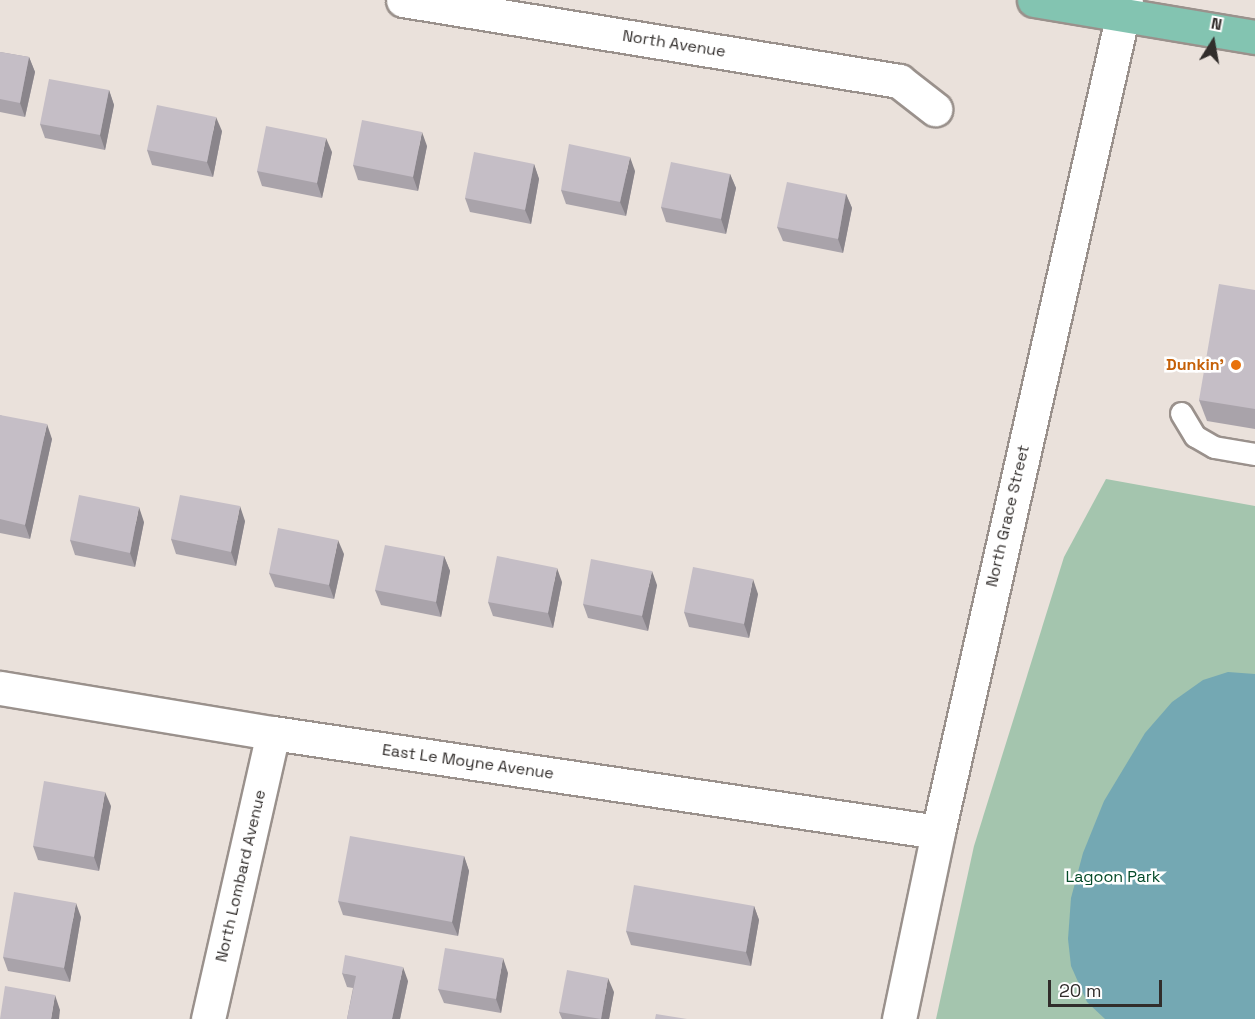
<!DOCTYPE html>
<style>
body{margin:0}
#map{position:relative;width:1255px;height:1019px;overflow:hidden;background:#eae1db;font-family:"Space Grotesk",sans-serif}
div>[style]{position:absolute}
.green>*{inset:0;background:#a4c5ae}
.water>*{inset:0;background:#74a8b3}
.roads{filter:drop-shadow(2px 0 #9a918c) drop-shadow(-2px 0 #9a918c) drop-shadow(0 2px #9a918c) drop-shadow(0 -2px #9a918c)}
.lane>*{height:21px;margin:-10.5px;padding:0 10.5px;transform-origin:10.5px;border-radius:10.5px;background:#fff}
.street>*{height:33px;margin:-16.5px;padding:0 16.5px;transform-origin:16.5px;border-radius:16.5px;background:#fff}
.secondary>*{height:33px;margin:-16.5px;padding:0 16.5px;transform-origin:16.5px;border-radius:16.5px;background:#fff}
.primary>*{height:33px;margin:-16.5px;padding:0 16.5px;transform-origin:16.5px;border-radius:16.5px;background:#83c4b1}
.wall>*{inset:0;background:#a9a3aa}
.shaded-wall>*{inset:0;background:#8a858b}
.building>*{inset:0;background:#c5bec6}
.dots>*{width:16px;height:16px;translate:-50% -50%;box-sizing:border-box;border:3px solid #fff;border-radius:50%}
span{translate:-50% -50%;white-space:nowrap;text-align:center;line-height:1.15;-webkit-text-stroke:5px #fff;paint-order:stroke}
.street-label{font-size:16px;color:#312d2b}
.food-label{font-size:16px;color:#c56008;font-weight:700}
.right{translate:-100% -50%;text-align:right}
.park-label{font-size:16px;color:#044a28}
.north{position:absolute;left:1183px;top:12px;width:60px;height:60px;-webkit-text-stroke:4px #fff;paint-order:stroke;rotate:11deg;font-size:16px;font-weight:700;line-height:24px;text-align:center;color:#312d2b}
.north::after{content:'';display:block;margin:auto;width:21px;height:27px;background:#312d2b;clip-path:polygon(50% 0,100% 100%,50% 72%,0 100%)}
.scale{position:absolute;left:1048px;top:980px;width:114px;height:27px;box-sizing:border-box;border:3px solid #312d2b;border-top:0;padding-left:8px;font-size:18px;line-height:21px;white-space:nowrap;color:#312d2b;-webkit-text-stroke:4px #fff;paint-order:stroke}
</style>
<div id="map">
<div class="green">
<i style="clip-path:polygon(1106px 479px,1255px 506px,1255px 1019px,936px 1019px,974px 846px,1064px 557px)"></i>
</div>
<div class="water">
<i style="clip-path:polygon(1228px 672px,1255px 674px,1255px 1019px,1105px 1019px,1087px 1002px,1071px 966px,1068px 939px,1071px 898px,1083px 853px,1104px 801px,1145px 733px,1172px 702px,1203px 680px)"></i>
</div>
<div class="roads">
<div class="lane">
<i style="left:1181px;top:413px;width:27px;rotate:59deg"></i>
<i style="left:1195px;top:436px;width:22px;rotate:30deg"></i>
<i style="left:1214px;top:447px;width:42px;rotate:9.7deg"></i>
</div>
<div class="street">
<i style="left:403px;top:0;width:503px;rotate:9.27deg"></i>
<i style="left:899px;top:81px;width:46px;rotate:37.9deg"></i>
<i style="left:0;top:688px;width:277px;rotate:9.4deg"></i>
<i style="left:273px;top:733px;width:672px;rotate:8.47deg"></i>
<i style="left:208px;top:1019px;width:293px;rotate:-77.2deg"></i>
</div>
<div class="secondary">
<i style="left:899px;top:1019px;width:191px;rotate:-78.2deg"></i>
<i style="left:938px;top:832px;width:853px;rotate:-77.27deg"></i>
</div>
<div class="primary">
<i style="left:1034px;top:0;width:224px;rotate:9.5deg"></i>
</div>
</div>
<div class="wall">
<i style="clip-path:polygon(0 52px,29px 57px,35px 72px,25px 117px,0 112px)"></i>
<i style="clip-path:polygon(109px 90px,114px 105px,105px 150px,45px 138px,40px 124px)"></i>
<i style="clip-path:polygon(222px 131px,213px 177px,152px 165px,147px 150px)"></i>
<i style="clip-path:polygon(427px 146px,418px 191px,358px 180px,353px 165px)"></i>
<i style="clip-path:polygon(332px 152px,322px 198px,262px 186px,257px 171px)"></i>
<i style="clip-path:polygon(534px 164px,539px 179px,531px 224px,470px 212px,465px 198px)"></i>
<i style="clip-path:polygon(635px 171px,626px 216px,566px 204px,561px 190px)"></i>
<i style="clip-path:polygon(730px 174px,736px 188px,726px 234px,666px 222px,661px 207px)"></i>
<i style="clip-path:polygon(846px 194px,852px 208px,843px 253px,783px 241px,777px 227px)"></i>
<i style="clip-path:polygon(1255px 290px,1255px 429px,1207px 421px,1199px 400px)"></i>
<i style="clip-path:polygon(0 415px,52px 439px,30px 539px,0 533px)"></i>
<i style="clip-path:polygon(245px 521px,236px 566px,176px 554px,171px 539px)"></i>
<i style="clip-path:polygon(144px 522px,135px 567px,75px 555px,70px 540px)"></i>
<i style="clip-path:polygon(344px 554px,334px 599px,275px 587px,269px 573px)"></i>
<i style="clip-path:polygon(444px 556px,450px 571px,441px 617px,381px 605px,375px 590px)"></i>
<i style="clip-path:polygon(562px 582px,553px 628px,493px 616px,488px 602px)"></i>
<i style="clip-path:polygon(657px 585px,648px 631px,588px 618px,583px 604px)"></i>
<i style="clip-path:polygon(758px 594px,749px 638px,689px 627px,684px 612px)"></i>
<i style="clip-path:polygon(111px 806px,99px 871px,38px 860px,33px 846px)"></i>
<i style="clip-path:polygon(464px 856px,469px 871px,458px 936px,343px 915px,338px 901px)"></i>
<i style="clip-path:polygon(754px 906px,759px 920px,751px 966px,631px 945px,626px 931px)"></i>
<i style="clip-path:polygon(81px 917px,70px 982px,8px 971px,3px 957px)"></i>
<i style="clip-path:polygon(342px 973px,408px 981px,400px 1019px,347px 1019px,353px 988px,347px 987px)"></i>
<i style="clip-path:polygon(508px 973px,501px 1013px,444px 1003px,438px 989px)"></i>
<i style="clip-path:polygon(614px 992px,609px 1019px,562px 1019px,559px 1012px)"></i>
</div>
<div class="shaded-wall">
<i style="clip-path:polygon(29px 57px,35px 72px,25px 117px,20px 103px)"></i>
<i style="clip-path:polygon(109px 90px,114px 105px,105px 150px,100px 135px)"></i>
<i style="clip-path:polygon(216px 117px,222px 131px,213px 177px,207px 162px)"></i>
<i style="clip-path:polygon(422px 132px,427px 146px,418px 191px,413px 177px)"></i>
<i style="clip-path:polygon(326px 138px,332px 152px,322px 198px,317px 183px)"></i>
<i style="clip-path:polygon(630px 157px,635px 171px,626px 216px,620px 202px)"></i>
<i style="clip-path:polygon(534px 164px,539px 179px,531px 224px,525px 210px)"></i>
<i style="clip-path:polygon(730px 174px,736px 188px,726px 234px,721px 219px)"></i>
<i style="clip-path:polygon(846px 194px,852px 208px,843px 253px,838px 239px)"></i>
<i style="clip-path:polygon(47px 424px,52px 439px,30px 539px,25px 525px)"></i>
<i style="clip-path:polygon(240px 506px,245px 521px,236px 566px,231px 552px)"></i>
<i style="clip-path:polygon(139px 507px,144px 522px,135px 567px,130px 553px)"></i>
<i style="clip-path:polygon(338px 540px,344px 554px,334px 599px,329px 585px)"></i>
<i style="clip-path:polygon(444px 556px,450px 571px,441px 617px,436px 602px)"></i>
<i style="clip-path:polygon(557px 568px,562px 582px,553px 628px,548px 613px)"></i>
<i style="clip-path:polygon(652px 571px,657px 585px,648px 631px,642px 616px)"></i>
<i style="clip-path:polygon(753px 579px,758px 594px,749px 638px,744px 624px)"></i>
<i style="clip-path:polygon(105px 792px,111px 806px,99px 871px,94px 857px)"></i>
<i style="clip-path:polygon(464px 856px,469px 871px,458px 936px,452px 922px)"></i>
<i style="clip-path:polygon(76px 903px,81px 917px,70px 982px,64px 968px)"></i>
<i style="clip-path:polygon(754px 906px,759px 920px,751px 966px,746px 952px)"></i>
<i style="clip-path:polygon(503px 958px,508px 973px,501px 1013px,496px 999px)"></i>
<i style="clip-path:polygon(403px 967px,408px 981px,400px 1019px,392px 1019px)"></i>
<i style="clip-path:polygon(608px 978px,614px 992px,609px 1019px,601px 1019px)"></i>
<i style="clip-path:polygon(55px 995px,60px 1010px,59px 1019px,51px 1019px)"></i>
</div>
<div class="building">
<i style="clip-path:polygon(0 52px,29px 57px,20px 103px,0 99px)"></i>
<i style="clip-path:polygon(49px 79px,109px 90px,100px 135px,40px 124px)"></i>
<i style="clip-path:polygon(157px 105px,216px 117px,207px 162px,147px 150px)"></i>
<i style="clip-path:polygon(362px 120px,422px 132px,413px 177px,353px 165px)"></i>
<i style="clip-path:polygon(266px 126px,326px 138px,317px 183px,257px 171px)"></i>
<i style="clip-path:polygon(569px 144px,630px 157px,620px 202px,561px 190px)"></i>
<i style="clip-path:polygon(474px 152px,534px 164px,525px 210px,465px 198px)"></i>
<i style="clip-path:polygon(671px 162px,730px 174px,721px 219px,661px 207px)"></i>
<i style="clip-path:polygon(787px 182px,846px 194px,838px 239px,777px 227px)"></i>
<i style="clip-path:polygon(1219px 284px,1255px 290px,1255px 409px,1199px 400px)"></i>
<i style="clip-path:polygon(0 415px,47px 424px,25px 525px,0 519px)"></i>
<i style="clip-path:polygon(79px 495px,139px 507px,130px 553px,70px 540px)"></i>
<i style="clip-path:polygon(180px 495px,240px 506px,231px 552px,171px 539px)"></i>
<i style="clip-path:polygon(278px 528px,338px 540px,329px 585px,269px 573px)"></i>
<i style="clip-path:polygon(385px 545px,444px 556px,436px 602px,375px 590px)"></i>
<i style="clip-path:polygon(497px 556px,557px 568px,548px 613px,488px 602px)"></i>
<i style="clip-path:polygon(591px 559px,652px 571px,642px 616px,583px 604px)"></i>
<i style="clip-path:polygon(693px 567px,753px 579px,744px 624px,684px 612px)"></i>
<i style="clip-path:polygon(44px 781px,105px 792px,94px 857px,33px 846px)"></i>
<i style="clip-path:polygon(350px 836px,464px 856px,452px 922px,338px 901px)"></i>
<i style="clip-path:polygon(634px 885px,754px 906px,746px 952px,626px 931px)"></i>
<i style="clip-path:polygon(14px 892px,76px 903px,64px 968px,3px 957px)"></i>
<i style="clip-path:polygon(445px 948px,503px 958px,496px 999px,438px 989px)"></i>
<i style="clip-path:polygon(345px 955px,403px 967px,392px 1019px,347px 1019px,356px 976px,342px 973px)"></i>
<i style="clip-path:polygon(567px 970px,608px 978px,601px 1019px,559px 1012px)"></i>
<i style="clip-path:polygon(5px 986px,55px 995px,51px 1019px,0 1019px)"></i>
<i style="clip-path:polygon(656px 1014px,687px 1019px,655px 1019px)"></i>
</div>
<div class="dots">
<i style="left:1236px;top:365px;background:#e8710a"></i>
</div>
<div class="street-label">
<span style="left:674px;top:44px;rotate:9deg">North Avenue</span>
<span style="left:1008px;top:516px;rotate:-77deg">North Grace Street</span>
<span style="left:468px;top:762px;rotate:8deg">East Le Moyne Avenue</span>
<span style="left:241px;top:876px;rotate:-77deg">North Lombard Avenue</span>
</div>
<div class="food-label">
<span class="right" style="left:1224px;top:365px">Dunkin'</span>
</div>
<div class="park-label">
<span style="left:1113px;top:877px">Lagoon Park</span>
</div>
<div class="north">N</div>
<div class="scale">20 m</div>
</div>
